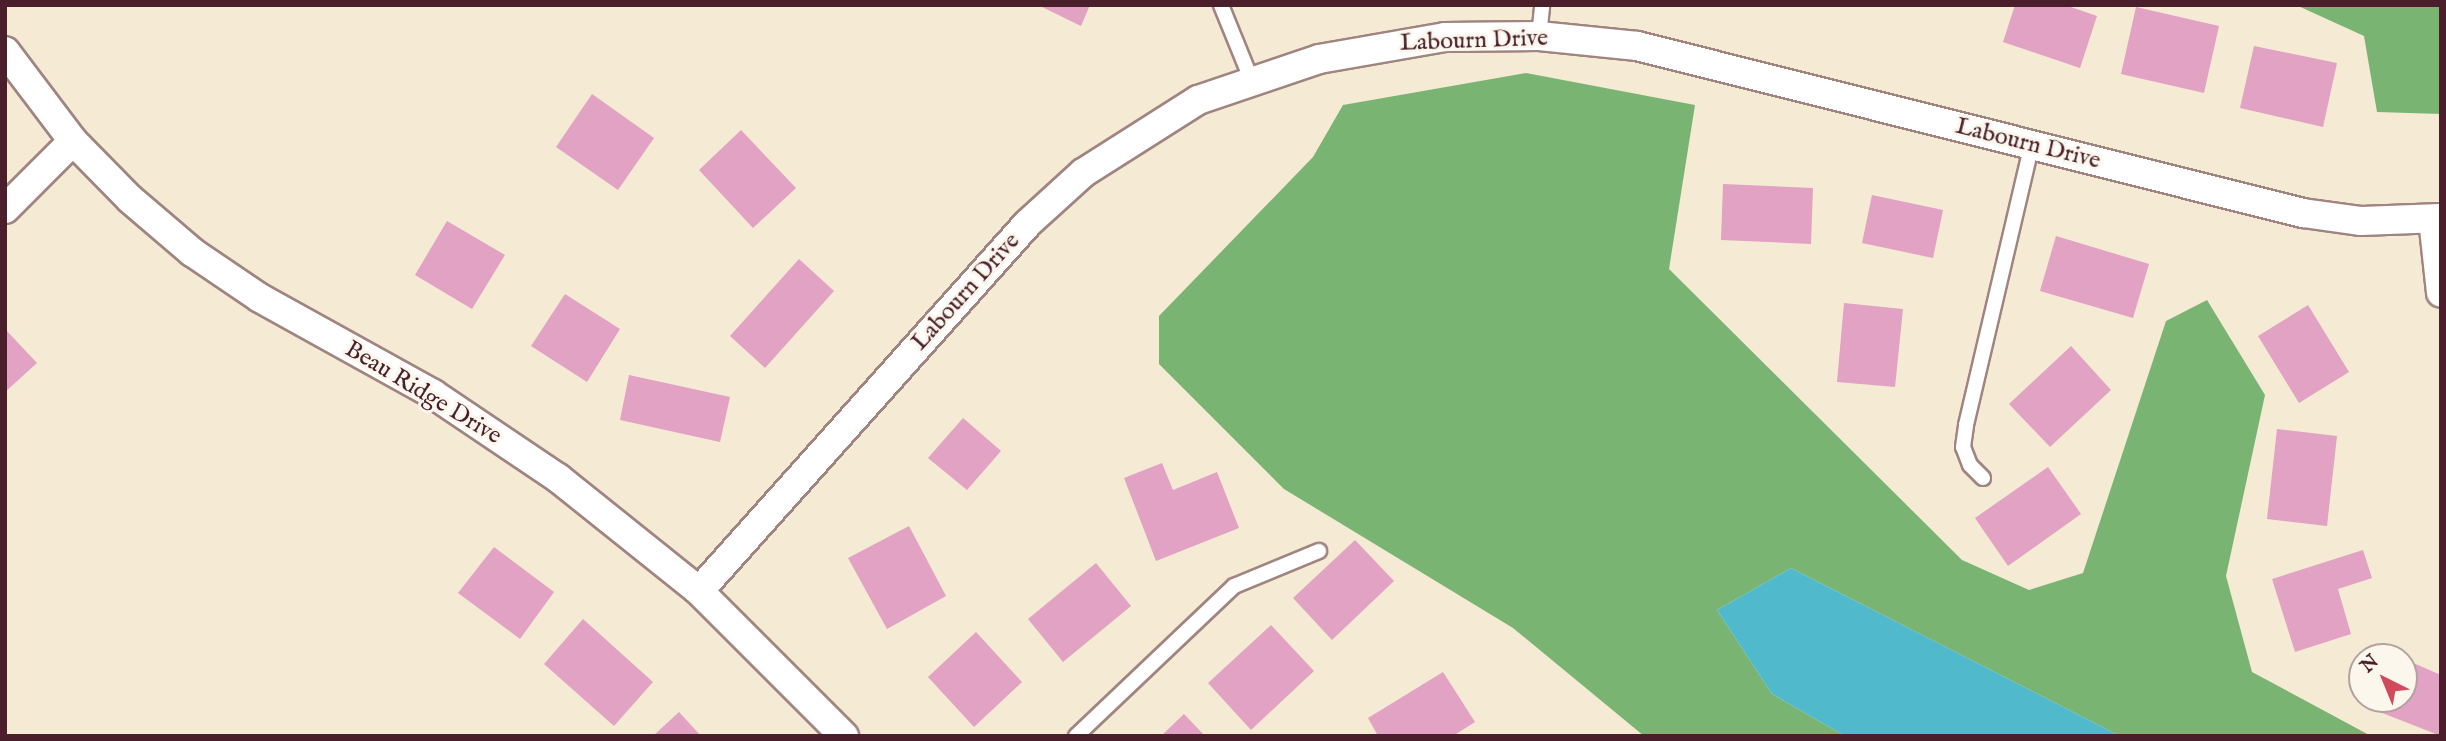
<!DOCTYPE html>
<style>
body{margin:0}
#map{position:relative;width:2446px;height:741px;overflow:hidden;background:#f5ead4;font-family:"IM FELL English",serif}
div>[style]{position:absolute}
.forest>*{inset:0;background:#7ab472}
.water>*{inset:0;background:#50bacc}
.building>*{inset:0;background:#e1a2c3}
.roads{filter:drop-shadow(2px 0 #a08480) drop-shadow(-2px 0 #a08480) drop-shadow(0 2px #a08480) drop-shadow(0 -2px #a08480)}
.service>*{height:14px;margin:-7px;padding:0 7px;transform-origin:7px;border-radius:7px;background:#fff}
.minor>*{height:28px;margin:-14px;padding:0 14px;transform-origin:14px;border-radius:14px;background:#fff}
span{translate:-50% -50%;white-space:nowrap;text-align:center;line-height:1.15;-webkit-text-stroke:6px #fbf7ec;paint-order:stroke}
.street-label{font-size:24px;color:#4a1f2b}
.frame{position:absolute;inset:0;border:7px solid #4a1f2b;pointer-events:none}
.north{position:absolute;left:2348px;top:643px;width:70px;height:70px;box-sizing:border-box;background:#fbf7ec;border:2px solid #b4a19f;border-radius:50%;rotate:317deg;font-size:19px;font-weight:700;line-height:28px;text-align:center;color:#4a1f2b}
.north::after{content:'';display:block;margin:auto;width:24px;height:32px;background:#d1495b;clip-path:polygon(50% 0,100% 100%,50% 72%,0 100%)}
</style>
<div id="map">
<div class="forest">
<i style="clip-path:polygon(2296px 5px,2441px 5px,2441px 114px,2377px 112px,2364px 36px)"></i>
<i style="clip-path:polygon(1526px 73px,1695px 105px,1669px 269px,1962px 560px,2029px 590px,2083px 573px,2166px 321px,2207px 300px,2265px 395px,2226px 576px,2252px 672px,2371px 736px,2120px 736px,1791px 568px,1717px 610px,1772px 694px,1845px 736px,1644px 736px,1513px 628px,1284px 489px,1159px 364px,1159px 316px,1313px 157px,1343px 105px)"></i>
</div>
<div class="water">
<i style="clip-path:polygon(1791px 568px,2120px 736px,1845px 736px,1772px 694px,1717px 610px)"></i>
</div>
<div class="building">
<i style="clip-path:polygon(1038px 5px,1090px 5px,1081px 26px)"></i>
<i style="clip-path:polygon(2015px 5px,2065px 5px,2097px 16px,2080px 68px,2003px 42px)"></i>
<i style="clip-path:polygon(2136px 7px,2219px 26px,2204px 93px,2121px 74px)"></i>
<i style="clip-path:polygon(2254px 46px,2337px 63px,2323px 127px,2240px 108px)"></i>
<i style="clip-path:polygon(592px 94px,654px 138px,618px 190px,556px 147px)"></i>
<i style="clip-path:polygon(741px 130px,796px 188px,753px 228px,699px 170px)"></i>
<i style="clip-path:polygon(1723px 184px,1813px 188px,1811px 244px,1721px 240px)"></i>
<i style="clip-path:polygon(1872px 195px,1943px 210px,1933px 258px,1862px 243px)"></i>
<i style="clip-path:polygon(447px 221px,505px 255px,472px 309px,415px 275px)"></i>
<i style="clip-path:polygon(2056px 236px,2149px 264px,2133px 318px,2040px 291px)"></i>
<i style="clip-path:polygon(799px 259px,834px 291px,765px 368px,730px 336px)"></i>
<i style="clip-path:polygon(565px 294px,620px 329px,587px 382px,531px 346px)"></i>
<i style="clip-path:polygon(1844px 303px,1903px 309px,1895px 387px,1837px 382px)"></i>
<i style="clip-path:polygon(2308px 305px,2349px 372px,2299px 403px,2258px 336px)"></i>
<i style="clip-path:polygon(5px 329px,37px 363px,5px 392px)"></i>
<i style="clip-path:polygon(2071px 346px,2111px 390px,2050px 447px,2009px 404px)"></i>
<i style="clip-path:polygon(629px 375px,730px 397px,720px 442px,620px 420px)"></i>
<i style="clip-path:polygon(963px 418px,1001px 451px,967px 490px,928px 458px)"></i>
<i style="clip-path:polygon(2277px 429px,2337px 436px,2327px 526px,2267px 519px)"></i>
<i style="clip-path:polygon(1162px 463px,1173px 490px,1217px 472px,1239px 528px,1156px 561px,1124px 478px)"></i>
<i style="clip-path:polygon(2048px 467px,2081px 514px,2008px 566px,1975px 518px)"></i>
<i style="clip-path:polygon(909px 526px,946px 596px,887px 629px,848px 558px)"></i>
<i style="clip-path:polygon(1355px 540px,1394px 581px,1332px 640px,1293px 598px)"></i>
<i style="clip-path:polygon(494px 547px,554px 592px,520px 639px,458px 593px)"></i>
<i style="clip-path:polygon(2363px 550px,2372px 578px,2338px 589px,2351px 634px,2295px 652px,2272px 579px)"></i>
<i style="clip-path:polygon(1096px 563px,1131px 606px,1063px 662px,1028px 619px)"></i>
<i style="clip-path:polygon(583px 619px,653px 682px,614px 726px,544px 664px)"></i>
<i style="clip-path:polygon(1271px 625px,1314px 671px,1251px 730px,1208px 683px)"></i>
<i style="clip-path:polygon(976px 632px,1022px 682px,974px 727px,928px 677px)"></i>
<i style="clip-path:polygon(2404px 659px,2441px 675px,2441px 736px,2372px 709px,2376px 699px,2404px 699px)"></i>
<i style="clip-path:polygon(1443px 672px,1475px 722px,1453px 736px,1378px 736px,1368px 718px)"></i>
<i style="clip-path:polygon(679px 712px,701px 736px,653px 736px)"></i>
<i style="clip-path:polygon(1184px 714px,1205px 736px,1161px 736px)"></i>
</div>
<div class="roads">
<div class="service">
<i style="left:1221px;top:5px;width:80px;rotate:67.9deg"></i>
<i style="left:1539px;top:36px;width:31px;rotate:-84deg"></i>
<i style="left:1983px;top:478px;width:18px;rotate:-135deg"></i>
<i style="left:1970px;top:465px;width:19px;rotate:-111deg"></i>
<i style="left:1963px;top:447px;width:22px;rotate:-82deg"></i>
<i style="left:1966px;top:425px;width:289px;rotate:-76.8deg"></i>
<i style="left:1076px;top:736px;width:218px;rotate:-43.5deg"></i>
<i style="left:1234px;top:586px;width:92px;rotate:-22.4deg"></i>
</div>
<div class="minor">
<i style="left:5px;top:51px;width:113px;rotate:52.9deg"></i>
<i style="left:73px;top:141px;width:81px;rotate:45.5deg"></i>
<i style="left:130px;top:199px;width:82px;rotate:40.5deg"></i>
<i style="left:192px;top:252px;width:82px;rotate:34.1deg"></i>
<i style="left:260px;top:298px;width:198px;rotate:29deg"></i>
<i style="left:433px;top:394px;width:151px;rotate:33.9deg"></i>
<i style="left:558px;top:478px;width:181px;rotate:38.7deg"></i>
<i style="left:699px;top:591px;width:205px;rotate:45deg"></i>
<i style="left:5px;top:209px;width:96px;rotate:-45deg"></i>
<i style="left:2433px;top:219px;width:74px;rotate:83.8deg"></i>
<i style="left:699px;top:591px;width:492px;rotate:-48.2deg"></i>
<i style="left:1027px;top:224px;width:76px;rotate:-42.3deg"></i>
<i style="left:1083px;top:173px;width:136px;rotate:-32.4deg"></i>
<i style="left:1198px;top:100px;width:128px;rotate:-18.7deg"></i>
<i style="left:1319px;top:59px;width:128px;rotate:-9.9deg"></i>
<i style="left:1445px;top:37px;width:94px;rotate:-0.6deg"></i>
<i style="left:1539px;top:36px;width:99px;rotate:5.8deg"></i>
<i style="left:1637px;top:46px;width:687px;rotate:14.08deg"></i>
<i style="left:2303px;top:213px;width:59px;rotate:7.9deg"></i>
<i style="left:2361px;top:221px;width:80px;rotate:-2.1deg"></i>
</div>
</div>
<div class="street-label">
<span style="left:1474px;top:41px;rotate:-2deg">Labourn Drive</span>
<span style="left:2028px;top:144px;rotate:14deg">Labourn Drive</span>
<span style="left:966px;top:292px;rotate:-48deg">Labourn Drive</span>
<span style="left:423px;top:393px;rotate:31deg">Beau Ridge Drive</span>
</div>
<div class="frame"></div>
<div class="north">N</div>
</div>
